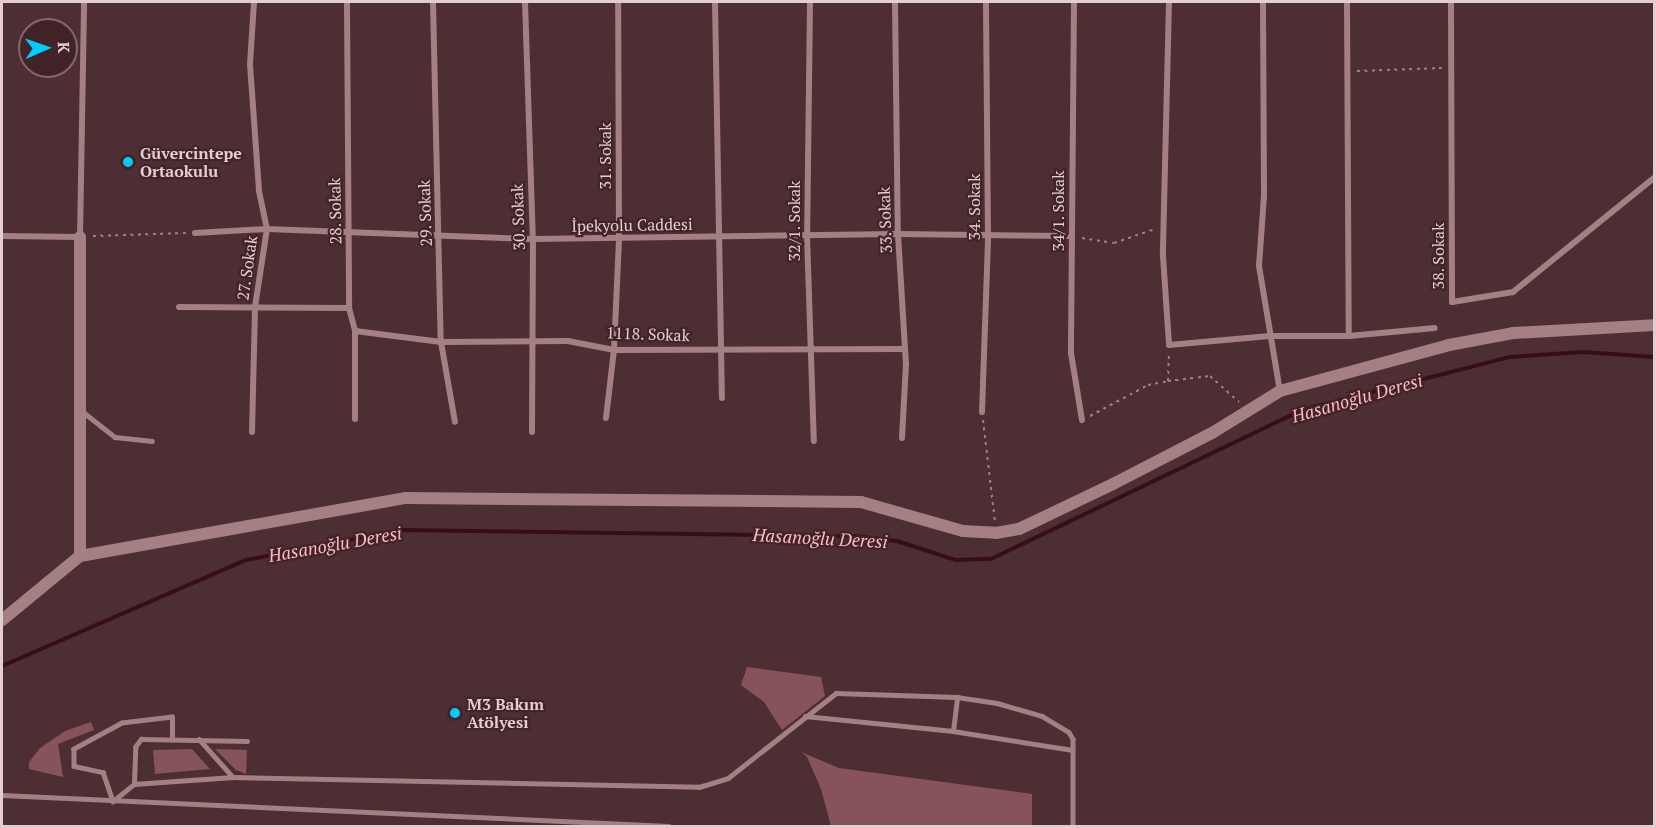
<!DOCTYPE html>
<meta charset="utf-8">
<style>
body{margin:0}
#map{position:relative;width:1656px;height:828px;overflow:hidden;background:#4d2e32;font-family:"PT Serif",serif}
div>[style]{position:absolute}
.green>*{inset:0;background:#855359}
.stream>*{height:4px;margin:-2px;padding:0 2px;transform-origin:2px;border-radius:2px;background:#380e16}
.path>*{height:2px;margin-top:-1px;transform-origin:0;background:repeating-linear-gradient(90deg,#9c8285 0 3px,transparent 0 7.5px)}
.lane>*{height:4.5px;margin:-2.25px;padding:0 2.25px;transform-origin:2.25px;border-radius:2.25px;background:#a47f83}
.street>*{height:6px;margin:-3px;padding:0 3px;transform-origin:3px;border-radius:3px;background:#a47f83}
.secondary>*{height:12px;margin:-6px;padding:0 6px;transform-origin:6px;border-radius:6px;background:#a47f83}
.dots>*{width:16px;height:16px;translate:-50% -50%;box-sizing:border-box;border:3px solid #422428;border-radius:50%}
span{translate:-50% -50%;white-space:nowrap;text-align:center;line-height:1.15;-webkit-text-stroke:4.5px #422428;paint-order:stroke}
.poi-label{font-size:16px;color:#e2cdcf;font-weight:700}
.left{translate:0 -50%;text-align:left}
.street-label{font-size:16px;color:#e2cdcf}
.water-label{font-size:18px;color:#fdbac1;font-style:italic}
.frame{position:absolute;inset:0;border:3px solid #e2cdcf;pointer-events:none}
.north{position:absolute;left:18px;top:18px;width:60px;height:60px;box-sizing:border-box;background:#422428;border:2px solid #82686b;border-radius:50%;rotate:88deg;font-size:16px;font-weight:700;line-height:24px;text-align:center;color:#e2cdcf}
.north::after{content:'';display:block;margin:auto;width:21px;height:27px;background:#00cbf9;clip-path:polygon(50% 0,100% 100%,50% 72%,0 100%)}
</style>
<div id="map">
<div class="green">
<i style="clip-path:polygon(747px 667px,821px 677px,825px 696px,782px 730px,764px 702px,741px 685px)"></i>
<i style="clip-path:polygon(91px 722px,94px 730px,58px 744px,63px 777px,29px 769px,29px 762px,40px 748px,65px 731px)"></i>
<i style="clip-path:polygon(192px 749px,210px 769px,155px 774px,153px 750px)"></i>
<i style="clip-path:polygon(215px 749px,247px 750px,246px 774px,236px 770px)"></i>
<i style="clip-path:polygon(801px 752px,839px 768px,1032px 794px,1032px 826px,831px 826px,821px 789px,807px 757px)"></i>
</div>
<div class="stream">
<i style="left:2px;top:666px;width:266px;rotate:-23.5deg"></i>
<i style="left:246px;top:560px;width:158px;rotate:-11deg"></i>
<i style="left:401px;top:530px;width:454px;rotate:0.8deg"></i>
<i style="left:855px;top:536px;width:42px;rotate:6.8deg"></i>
<i style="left:897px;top:541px;width:62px;rotate:17.9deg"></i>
<i style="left:956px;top:560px;width:35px;rotate:-2deg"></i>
<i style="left:991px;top:559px;width:345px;rotate:-25.6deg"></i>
<i style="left:1302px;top:410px;width:215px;rotate:-14.3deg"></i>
<i style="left:1510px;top:357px;width:73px;rotate:-3.9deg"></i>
<i style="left:1583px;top:352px;width:71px;rotate:4deg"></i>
</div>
<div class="path">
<i style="left:1357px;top:71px;width:85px;rotate:-2deg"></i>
<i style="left:93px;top:236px;width:93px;rotate:-1.8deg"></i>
<i style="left:1082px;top:238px;width:32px;rotate:9deg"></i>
<i style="left:1114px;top:243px;width:43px;rotate:-18.9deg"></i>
<i style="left:1168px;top:381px;width:42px;rotate:-6.8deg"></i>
<i style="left:1210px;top:376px;width:39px;rotate:42deg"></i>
<i style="left:1090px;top:416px;width:66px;rotate:-28.1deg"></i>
<i style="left:1148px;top:385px;width:20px;rotate:-11deg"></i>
<i style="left:1168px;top:381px;width:27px;rotate:-88deg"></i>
<i style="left:983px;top:420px;width:103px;rotate:83.3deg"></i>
</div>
<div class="lane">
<i style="left:82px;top:411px;width:42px;rotate:38.2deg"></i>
<i style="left:115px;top:437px;width:37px;rotate:6deg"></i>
<i style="left:805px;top:716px;width:149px;rotate:5.8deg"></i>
<i style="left:953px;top:731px;width:121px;rotate:9deg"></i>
<i style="left:953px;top:731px;width:34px;rotate:-83deg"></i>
<i style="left:172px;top:738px;width:21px;rotate:-90deg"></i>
<i style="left:172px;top:717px;width:50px;rotate:173.2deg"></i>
<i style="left:122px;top:723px;width:55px;rotate:151.6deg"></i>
<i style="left:74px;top:749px;width:17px;rotate:90deg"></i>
<i style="left:74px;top:766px;width:30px;rotate:12deg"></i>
<i style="left:103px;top:772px;width:31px;rotate:71deg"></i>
<i style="left:113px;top:801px;width:27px;rotate:-39deg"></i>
<i style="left:134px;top:784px;width:37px;rotate:-88deg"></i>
<i style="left:135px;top:747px;width:10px;rotate:-53deg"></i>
<i style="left:141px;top:739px;width:106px;rotate:1.1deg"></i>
<i style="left:199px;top:739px;width:51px;rotate:48.2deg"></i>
<i style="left:233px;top:777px;width:466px;rotate:1.2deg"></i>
<i style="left:699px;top:787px;width:30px;rotate:-17deg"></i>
<i style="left:728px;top:778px;width:137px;rotate:-38.2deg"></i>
<i style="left:836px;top:693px;width:121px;rotate:1.9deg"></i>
<i style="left:957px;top:697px;width:40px;rotate:8.5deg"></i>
<i style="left:997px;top:703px;width:47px;rotate:16.1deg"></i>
<i style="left:1042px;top:716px;width:31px;rotate:31deg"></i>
<i style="left:1069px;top:732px;width:8px;rotate:60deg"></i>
<i style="left:1073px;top:739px;width:87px;rotate:90deg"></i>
<i style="left:134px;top:784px;width:99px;rotate:-4deg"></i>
<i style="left:2px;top:795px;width:667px;rotate:2.66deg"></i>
</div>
<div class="street">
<i style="left:347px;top:2px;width:306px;rotate:89.6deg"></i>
<i style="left:349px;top:308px;width:24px;rotate:75deg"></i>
<i style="left:355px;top:331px;width:88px;rotate:90deg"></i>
<i style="left:433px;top:2px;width:340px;rotate:88.7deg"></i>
<i style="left:441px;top:342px;width:81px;rotate:80.1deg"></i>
<i style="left:525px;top:2px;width:237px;rotate:88.1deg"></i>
<i style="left:533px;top:239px;width:193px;rotate:90.3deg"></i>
<i style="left:715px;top:2px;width:396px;rotate:89deg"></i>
<i style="left:810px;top:2px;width:233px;rotate:90.7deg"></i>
<i style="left:807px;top:235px;width:206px;rotate:88.1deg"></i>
<i style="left:895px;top:2px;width:232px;rotate:89.3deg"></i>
<i style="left:898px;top:234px;width:130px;rotate:86.5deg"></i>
<i style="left:906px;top:364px;width:74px;rotate:93.1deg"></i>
<i style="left:1074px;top:2px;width:351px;rotate:90.5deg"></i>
<i style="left:1071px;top:353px;width:68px;rotate:80.7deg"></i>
<i style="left:1169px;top:2px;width:254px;rotate:91.4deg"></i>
<i style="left:1163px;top:256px;width:89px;rotate:86.1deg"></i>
<i style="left:1169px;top:345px;width:101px;rotate:-5.1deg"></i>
<i style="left:1270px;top:336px;width:79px"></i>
<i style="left:1349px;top:336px;width:86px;rotate:-5.3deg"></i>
<i style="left:1263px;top:2px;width:194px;rotate:89.7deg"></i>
<i style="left:1264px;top:196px;width:70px;rotate:94.1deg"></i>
<i style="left:1259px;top:266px;width:127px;rotate:80.5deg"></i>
<i style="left:1347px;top:2px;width:334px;rotate:89.7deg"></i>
<i style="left:1451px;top:2px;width:300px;rotate:89.8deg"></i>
<i style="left:1452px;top:302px;width:62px;rotate:-9.3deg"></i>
<i style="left:1513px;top:292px;width:181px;rotate:-39deg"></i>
<i style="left:195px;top:233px;width:72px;rotate:-3.2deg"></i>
<i style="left:267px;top:229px;width:266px;rotate:2.2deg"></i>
<i style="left:533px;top:239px;width:365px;rotate:-0.8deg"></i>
<i style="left:898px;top:234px;width:172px;rotate:0.7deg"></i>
<i style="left:2px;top:236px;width:78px;rotate:0.7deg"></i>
<i style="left:80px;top:237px;width:235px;rotate:-89deg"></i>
<i style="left:179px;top:307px;width:170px;rotate:0.3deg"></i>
<i style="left:355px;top:331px;width:87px;rotate:7.3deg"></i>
<i style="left:441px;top:342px;width:127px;rotate:-0.5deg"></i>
<i style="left:568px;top:341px;width:47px;rotate:11.1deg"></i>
<i style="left:614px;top:350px;width:291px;rotate:-0.2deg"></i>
<i style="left:982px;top:412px;width:176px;rotate:-88deg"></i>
<i style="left:988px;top:236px;width:234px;rotate:-90.5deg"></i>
<i style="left:606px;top:418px;width:68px;rotate:-83.3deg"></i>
<i style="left:614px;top:350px;width:111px;rotate:-87.4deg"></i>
<i style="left:619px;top:239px;width:237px;rotate:-90.2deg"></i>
<i style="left:252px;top:432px;width:125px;rotate:-88.6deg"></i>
<i style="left:255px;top:307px;width:79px;rotate:-81.3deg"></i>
<i style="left:267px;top:229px;width:40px;rotate:-102deg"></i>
<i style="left:259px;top:190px;width:126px;rotate:-94.1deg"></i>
<i style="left:250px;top:64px;width:62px;rotate:-86.3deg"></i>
</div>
<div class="secondary">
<i style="left:80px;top:556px;width:331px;rotate:-10.1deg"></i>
<i style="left:406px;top:498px;width:455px;rotate:0.5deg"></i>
<i style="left:861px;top:502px;width:106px;rotate:15.9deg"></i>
<i style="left:963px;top:531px;width:33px;rotate:3deg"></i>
<i style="left:996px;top:533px;width:23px;rotate:-10deg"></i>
<i style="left:1019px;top:529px;width:104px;rotate:-25.6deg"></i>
<i style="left:1113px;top:484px;width:111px;rotate:-27.3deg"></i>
<i style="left:1212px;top:433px;width:80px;rotate:-31.7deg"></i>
<i style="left:1280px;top:391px;width:175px;rotate:-15.2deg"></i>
<i style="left:1449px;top:345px;width:65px;rotate:-10.6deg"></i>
<i style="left:1513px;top:333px;width:141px;rotate:-3.2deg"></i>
<i style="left:2px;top:620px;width:101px;rotate:-39.4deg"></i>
<i style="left:80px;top:556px;width:319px;rotate:-90deg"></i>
</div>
<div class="dots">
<i style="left:128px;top:162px;background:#00cbf9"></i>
<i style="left:455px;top:713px;background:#00cbf9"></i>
</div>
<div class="poi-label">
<span class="left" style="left:140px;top:162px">Güvercintepe<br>Ortaokulu</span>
<span class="left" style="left:467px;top:713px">M3 Bakım<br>Atölyesi</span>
</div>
<div class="street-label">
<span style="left:605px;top:156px;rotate:-90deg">31. Sokak</span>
<span style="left:974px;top:207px;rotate:-90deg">34. Sokak</span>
<span style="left:335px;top:211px;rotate:-91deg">28. Sokak</span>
<span style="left:1058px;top:211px;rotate:-90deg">34/1. Sokak</span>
<span style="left:425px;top:213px;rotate:-92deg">29. Sokak</span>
<span style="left:518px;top:217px;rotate:-92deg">30. Sokak</span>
<span style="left:885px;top:220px;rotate:-92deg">33. Sokak</span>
<span style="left:794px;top:221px;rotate:-90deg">32/1. Sokak</span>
<span style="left:632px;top:225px;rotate:-1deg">İpekyolu Caddesi</span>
<span style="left:1438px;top:256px;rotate:-90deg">38. Sokak</span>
<span style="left:247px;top:268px;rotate:-82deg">27. Sokak</span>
<span style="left:648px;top:334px;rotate:2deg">1118. Sokak</span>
</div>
<div class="water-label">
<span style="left:1357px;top:398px;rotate:-16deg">Hasanoğlu Deresi</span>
<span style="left:820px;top:538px;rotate:3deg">Hasanoğlu Deresi</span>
<span style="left:335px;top:544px;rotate:-10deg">Hasanoğlu Deresi</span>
</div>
<div class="frame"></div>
<div class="north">K</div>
</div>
